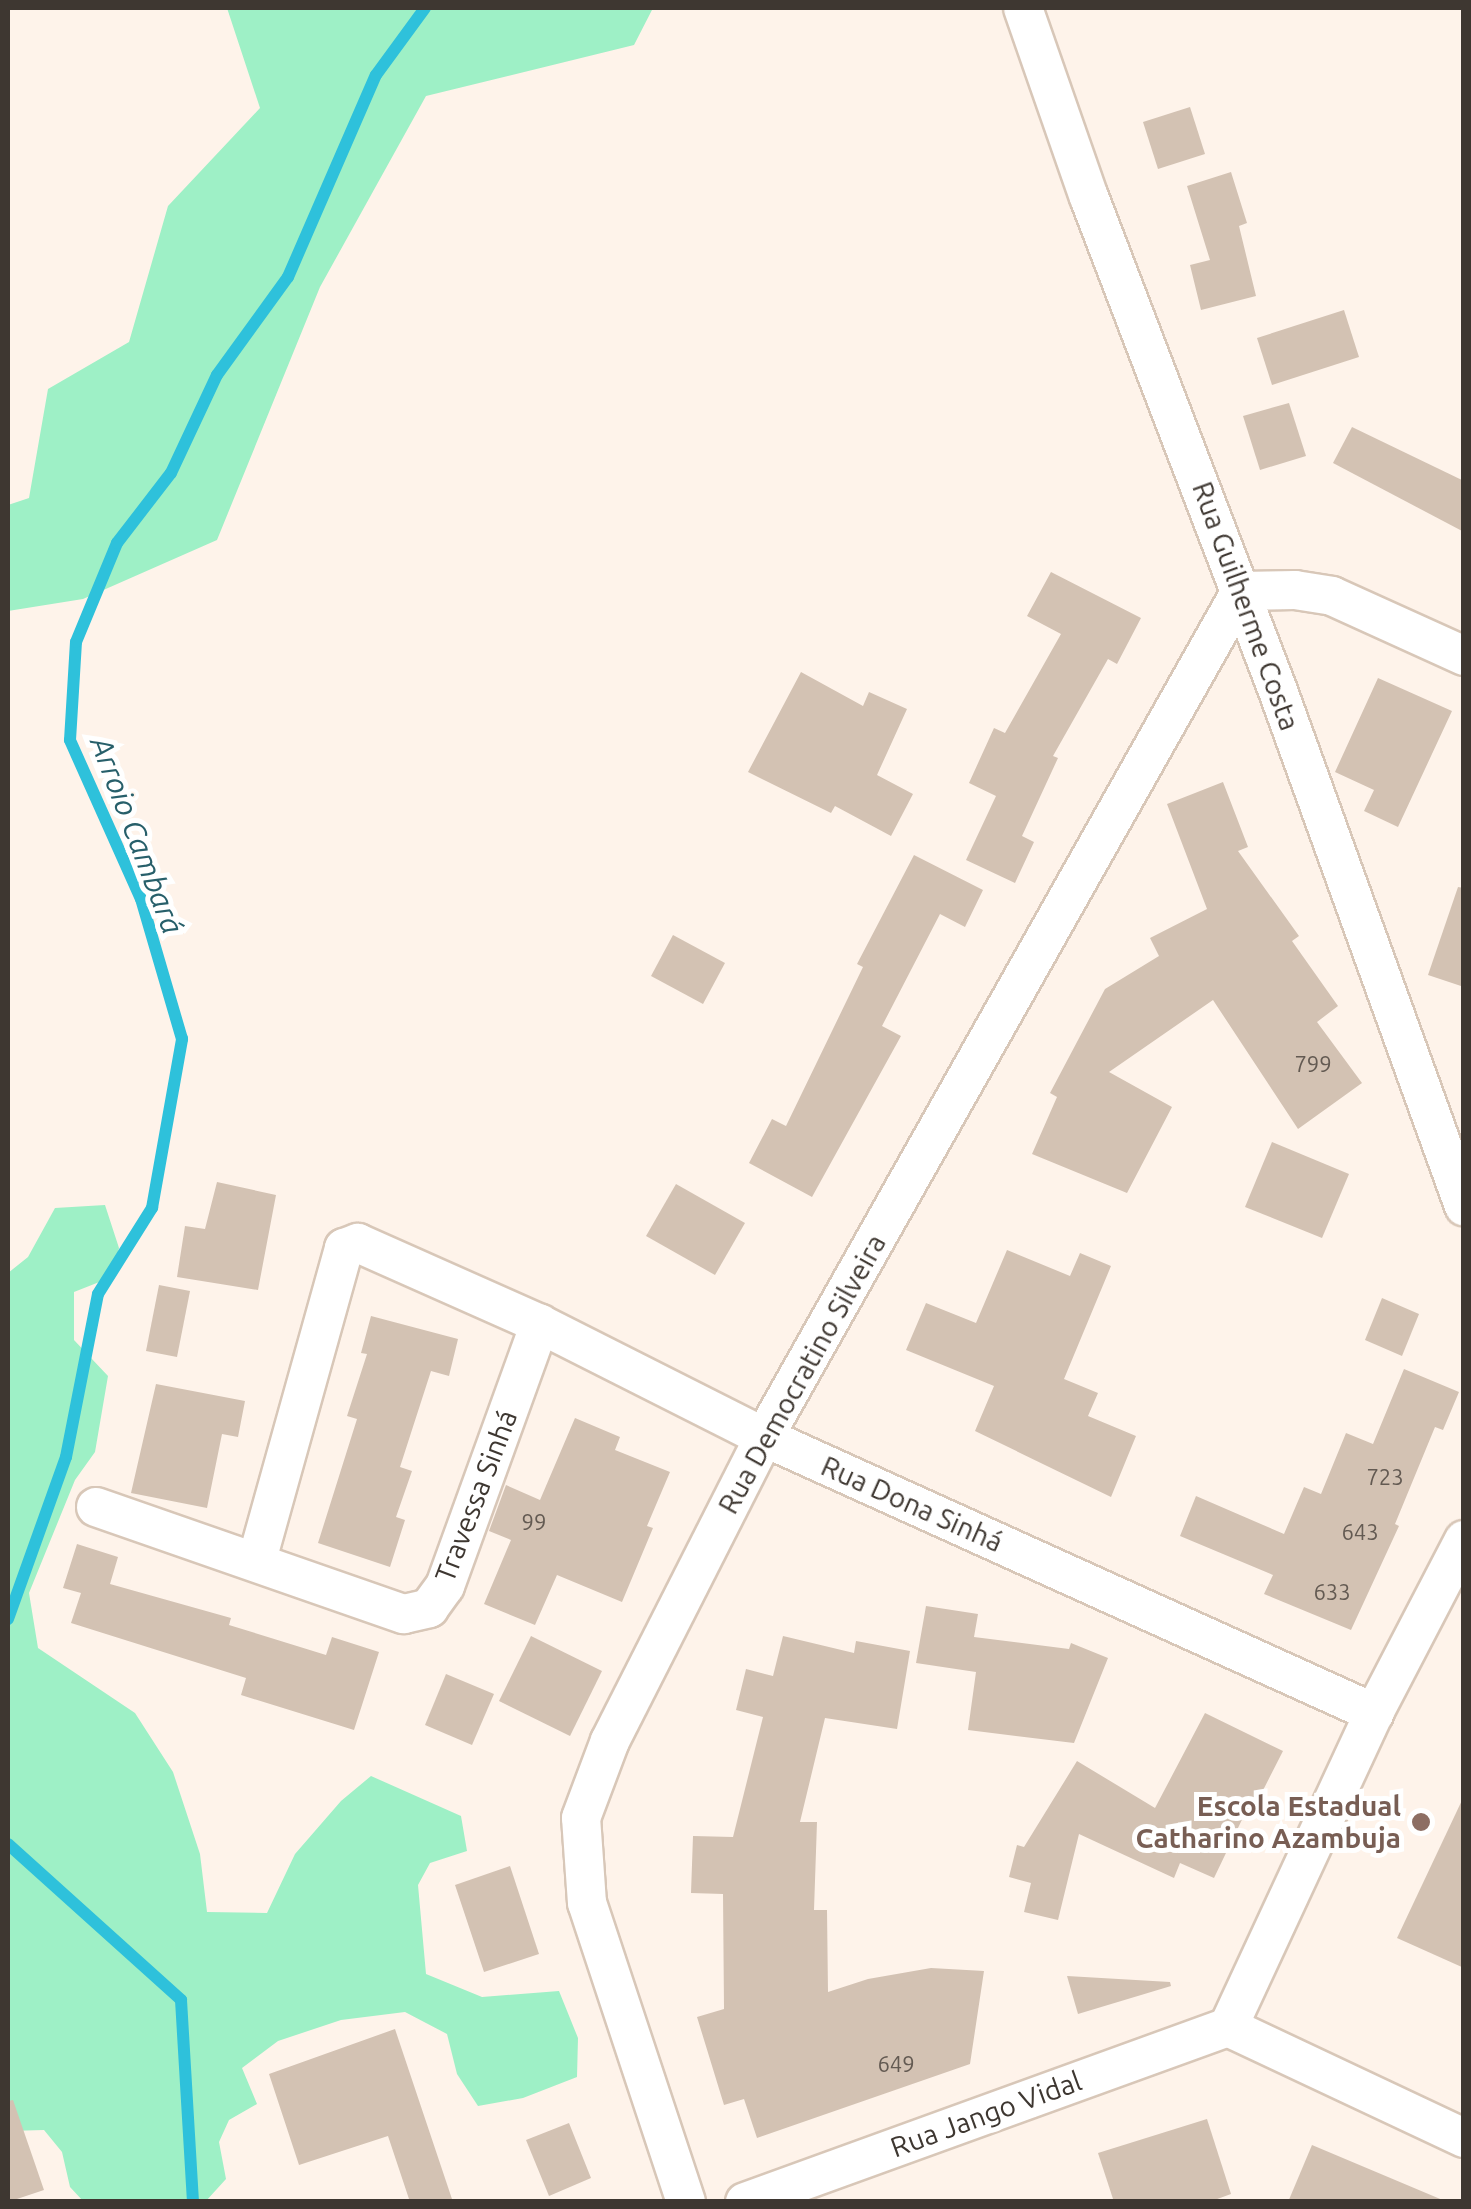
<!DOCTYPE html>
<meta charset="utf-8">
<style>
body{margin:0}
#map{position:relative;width:1471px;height:2209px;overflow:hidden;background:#fef3ea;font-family:Ubuntu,sans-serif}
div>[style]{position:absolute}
.green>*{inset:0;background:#9ef0c6}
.stream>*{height:12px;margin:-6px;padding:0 6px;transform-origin:6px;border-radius:6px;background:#2ec1db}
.building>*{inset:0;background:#d3c2b3}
.roads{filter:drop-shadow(2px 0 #d8c7b8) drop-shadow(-2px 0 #d8c7b8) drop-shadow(0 2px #d8c7b8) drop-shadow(0 -2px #d8c7b8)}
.minor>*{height:38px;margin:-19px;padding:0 19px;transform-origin:19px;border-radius:19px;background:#fff}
.dots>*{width:28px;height:28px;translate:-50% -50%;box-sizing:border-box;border:5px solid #fff;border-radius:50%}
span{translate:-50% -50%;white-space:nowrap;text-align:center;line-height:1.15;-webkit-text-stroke:10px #fff;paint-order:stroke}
.number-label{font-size:22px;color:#635a52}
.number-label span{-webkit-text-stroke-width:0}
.street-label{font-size:28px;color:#3e3731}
.education-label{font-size:28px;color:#785e54;font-weight:700}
.right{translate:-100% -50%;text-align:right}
.water-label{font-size:30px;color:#275f6a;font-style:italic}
.frame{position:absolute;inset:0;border:10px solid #3e3731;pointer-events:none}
</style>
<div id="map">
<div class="green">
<i style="clip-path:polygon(227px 8px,653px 8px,634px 45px,426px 96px,320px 287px,217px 540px,83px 599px,8px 611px,8px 505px,29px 498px,48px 389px,129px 342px,168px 206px,260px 108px)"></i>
<i style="clip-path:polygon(105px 1205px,119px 1248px,112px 1277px,74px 1292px,74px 1340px,108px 1376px,95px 1452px,75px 1480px,29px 1593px,38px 1648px,135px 1713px,173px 1772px,200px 1854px,207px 1912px,267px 1913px,295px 1854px,341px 1801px,371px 1776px,461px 1816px,467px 1851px,430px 1863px,418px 1885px,426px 1974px,482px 1997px,559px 1991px,578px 2038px,577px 2077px,523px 2098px,478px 2106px,457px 2074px,447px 2034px,405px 2012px,341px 2020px,278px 2041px,242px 2068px,257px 2104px,229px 2120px,219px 2142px,226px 2179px,206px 2201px,83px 2201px,70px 2187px,62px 2152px,44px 2130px,8px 2131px,8px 1273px,28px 1257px,55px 1208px)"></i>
</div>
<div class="stream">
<i style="left:8px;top:1619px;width:172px;rotate:-70.3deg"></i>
<i style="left:66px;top:1457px;width:166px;rotate:-78.9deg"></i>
<i style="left:98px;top:1294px;width:102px;rotate:-57.9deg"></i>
<i style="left:152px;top:1208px;width:172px;rotate:-79.9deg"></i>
<i style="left:182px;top:1039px;width:146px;rotate:-106.3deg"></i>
<i style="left:141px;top:899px;width:174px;rotate:-114.1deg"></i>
<i style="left:70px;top:740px;width:98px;rotate:-86.5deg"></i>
<i style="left:76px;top:642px;width:107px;rotate:-67.5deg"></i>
<i style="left:117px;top:543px;width:88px;rotate:-52.4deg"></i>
<i style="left:171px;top:473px;width:108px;rotate:-64.9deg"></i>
<i style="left:217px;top:375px;width:121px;rotate:-54.1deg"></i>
<i style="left:288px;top:277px;width:220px;rotate:-66.5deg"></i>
<i style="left:376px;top:75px;width:83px;rotate:-53.8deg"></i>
<i style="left:8px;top:1844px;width:233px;rotate:42deg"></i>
<i style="left:181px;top:2000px;width:202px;rotate:86.6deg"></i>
</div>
<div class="building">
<i style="clip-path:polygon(1190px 107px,1205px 154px,1158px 169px,1143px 122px)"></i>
<i style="clip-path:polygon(1231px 172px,1247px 223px,1239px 226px,1256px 296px,1201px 310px,1190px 265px,1210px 260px,1187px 186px)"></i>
<i style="clip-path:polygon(1344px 310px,1359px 357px,1272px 385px,1257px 338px)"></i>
<i style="clip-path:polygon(1289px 403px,1306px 456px,1260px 470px,1243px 416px)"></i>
<i style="clip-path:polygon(1352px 427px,1464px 481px,1464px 532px,1333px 463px)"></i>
<i style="clip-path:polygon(1051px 572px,1141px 618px,1117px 664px,1108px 659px,1053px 756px,1058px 758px,1022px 836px,1034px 842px,1015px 883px,966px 860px,996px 796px,969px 783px,994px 728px,1005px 733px,1061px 634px,1027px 616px)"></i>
<i style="clip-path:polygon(801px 672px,863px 706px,869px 692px,907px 709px,877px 775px,913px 794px,891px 836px,835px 806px,831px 813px,748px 772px)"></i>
<i style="clip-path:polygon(1378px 678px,1452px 711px,1398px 827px,1364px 811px,1374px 790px,1335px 772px)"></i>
<i style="clip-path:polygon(1223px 782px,1248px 847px,1238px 851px,1299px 936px,1292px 941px,1338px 1006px,1317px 1022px,1362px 1083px,1298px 1129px,1213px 1000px,1109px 1072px,1172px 1107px,1127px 1193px,1032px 1154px,1057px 1097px,1050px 1093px,1105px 989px,1159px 956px,1150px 938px,1207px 909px,1167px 804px)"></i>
<i style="clip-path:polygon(914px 855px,983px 890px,965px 927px,940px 914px,882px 1026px,901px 1036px,812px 1197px,749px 1163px,772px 1119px,786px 1126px,863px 967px,857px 964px)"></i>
<i style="clip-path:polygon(1458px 887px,1464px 888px,1464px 987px,1428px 975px)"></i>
<i style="clip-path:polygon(673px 935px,725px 963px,703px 1004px,651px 976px)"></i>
<i style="clip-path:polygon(1272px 1142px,1349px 1174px,1322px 1238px,1245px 1207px)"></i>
<i style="clip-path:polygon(217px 1182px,276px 1195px,258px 1290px,177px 1277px,185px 1226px,205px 1229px)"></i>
<i style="clip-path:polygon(676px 1184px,745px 1223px,715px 1275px,646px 1236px)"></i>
<i style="clip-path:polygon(1007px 1250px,1070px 1276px,1080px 1253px,1111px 1266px,1064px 1379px,1098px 1393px,1088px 1416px,1136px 1436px,1111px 1497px,975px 1431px,994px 1386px,906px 1350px,926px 1303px,976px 1323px)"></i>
<i style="clip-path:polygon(159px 1285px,190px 1291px,177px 1357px,146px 1351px)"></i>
<i style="clip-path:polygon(1382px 1298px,1419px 1314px,1402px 1356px,1365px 1340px)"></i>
<i style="clip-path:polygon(371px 1316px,458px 1339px,449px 1376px,431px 1371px,400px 1467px,412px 1471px,396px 1517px,405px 1520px,390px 1567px,318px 1543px,357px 1419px,347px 1416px,367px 1354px,361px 1353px)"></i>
<i style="clip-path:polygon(1404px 1369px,1459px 1392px,1443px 1430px,1435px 1427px,1395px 1524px,1399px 1526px,1351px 1630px,1264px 1594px,1273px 1575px,1180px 1536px,1196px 1496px,1284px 1534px,1304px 1487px,1321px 1494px,1346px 1433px,1373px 1444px)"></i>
<i style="clip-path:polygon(156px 1384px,245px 1401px,238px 1437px,222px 1434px,207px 1508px,131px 1493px)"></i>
<i style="clip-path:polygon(575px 1418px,620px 1437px,615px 1450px,670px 1472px,647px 1526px,653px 1528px,622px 1602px,557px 1575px,535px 1625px,484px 1604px,511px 1540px,489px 1531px,506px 1485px,540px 1500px)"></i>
<i style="clip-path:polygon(77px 1544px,118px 1557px,110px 1584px,231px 1618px,229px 1625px,326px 1655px,332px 1637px,379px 1652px,354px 1730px,241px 1695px,246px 1678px,71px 1623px,81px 1593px,63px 1588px)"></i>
<i style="clip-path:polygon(926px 1606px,978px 1614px,974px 1637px,1069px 1649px,1071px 1643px,1108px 1658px,1074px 1743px,968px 1730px,976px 1672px,916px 1663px)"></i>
<i style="clip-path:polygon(531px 1636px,602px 1671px,570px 1736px,499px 1701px)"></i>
<i style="clip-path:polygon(783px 1636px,854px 1653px,856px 1641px,910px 1651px,897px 1729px,825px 1718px,800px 1822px,817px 1822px,814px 1910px,827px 1910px,828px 1992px,868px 1979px,931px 1968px,984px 1971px,970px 2064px,757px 2138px,744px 2099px,724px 2105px,697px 2017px,724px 2009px,723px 1894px,691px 1893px,693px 1836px,733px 1837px,763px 1717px,736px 1710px,746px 1669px,773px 1676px)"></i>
<i style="clip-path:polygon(446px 1674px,494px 1694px,472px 1745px,425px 1725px)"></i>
<i style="clip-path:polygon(1205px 1713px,1283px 1751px,1254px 1808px,1249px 1805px,1214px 1878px,1180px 1863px,1174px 1878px,1079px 1834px,1058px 1920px,1024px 1912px,1031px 1883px,1009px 1877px,1017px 1845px,1024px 1847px,1077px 1761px,1155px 1808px)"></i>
<i style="clip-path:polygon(1464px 1796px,1464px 1968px,1397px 1938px)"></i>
<i style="clip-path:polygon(510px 1866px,539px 1954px,484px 1972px,455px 1885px)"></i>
<i style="clip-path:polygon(1067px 1976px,1170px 1982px,1171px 1986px,1078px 2014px)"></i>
<i style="clip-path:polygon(395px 2029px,453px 2202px,410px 2202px,388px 2136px,299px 2165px,269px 2074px)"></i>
<i style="clip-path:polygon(13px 2100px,44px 2190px,8px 2202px,8px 2101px)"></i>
<i style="clip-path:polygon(1207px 2119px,1231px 2194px,1209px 2202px,1114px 2202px,1098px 2153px)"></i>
<i style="clip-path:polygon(569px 2123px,591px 2178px,549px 2196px,526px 2140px)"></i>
<i style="clip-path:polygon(1312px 2145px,1445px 2201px,1445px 2202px,1288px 2202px)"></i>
</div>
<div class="roads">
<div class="minor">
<i style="left:1023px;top:8px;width:200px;rotate:70.8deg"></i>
<i style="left:1089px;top:197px;width:529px;rotate:69.06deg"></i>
<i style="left:1278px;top:691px;width:548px;rotate:70.14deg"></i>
<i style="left:96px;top:1507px;width:326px;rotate:19.2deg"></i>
<i style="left:404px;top:1614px;width:26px;rotate:-13deg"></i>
<i style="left:429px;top:1608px;width:27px;rotate:-54deg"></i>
<i style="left:445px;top:1586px;width:279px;rotate:-70.1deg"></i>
<i style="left:1464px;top:1540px;width:195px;rotate:117.5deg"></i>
<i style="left:1374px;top:1713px;width:346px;rotate:114.9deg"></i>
<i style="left:1228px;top:2027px;width:261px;rotate:25.2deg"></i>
<i style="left:257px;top:1560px;width:324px;rotate:-74.4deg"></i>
<i style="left:344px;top:1248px;width:15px;rotate:-20deg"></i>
<i style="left:358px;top:1243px;width:199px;rotate:24deg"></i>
<i style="left:540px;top:1324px;width:251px;rotate:26.8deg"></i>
<i style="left:764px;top:1437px;width:670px;rotate:24.34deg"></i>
<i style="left:686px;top:2202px;width:315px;rotate:-108.3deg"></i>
<i style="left:587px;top:1903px;width:85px;rotate:-94deg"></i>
<i style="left:581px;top:1818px;width:82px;rotate:-69.4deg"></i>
<i style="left:610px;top:1741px;width:341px;rotate:-63.1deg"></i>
<i style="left:764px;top:1437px;width:971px;rotate:-60.58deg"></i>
<i style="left:1241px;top:591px;width:54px;rotate:-1.1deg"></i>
<i style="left:1295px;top:590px;width:37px;rotate:9deg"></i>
<i style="left:1332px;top:596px;width:145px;rotate:24.4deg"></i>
<i style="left:745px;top:2202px;width:514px;rotate:-19.92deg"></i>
</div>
</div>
<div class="dots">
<i style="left:1421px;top:1822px;background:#8d6e63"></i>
</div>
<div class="number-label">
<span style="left:1313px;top:1064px">799</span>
<span style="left:1385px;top:1477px">723</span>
<span style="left:534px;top:1522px">99</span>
<span style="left:1360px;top:1532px">643</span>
<span style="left:1332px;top:1592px">633</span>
<span style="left:896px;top:2064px">649</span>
</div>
<div class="street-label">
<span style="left:1246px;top:606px;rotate:70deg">Rua Guilherme Costa</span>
<span style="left:802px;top:1374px;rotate:-61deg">Rua Democratino Silveira</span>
<span style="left:476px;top:1496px;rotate:-69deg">Travessa Sinhá</span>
<span style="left:912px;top:1504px;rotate:24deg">Rua Dona Sinhá</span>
<span style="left:986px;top:2114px;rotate:-20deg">Rua Jango Vidal</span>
</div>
<div class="education-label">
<span class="right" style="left:1401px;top:1822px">Escola Estadual<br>Catharino Azambuja</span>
</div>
<div class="water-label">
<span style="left:137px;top:835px;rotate:69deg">Arroio Cambará</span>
</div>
<div class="frame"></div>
</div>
